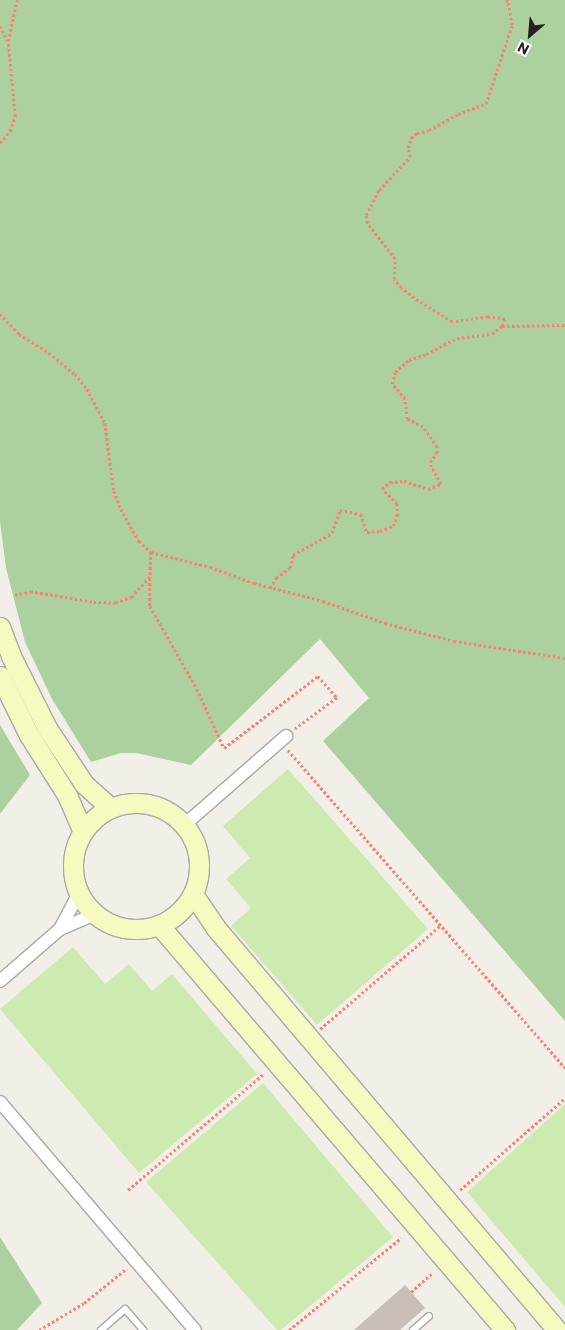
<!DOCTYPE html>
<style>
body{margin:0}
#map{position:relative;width:565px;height:1330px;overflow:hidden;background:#f2efe9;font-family:Commissioner,sans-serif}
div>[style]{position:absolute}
.grass>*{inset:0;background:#cdebb0}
.forest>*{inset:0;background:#add19e}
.building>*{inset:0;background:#c7bfb8}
.path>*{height:2.5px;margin-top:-1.25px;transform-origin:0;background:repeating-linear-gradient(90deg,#fa8072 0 2.5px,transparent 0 5px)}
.roads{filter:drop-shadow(1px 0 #a9a9a9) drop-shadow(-1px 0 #a9a9a9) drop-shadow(0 1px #a9a9a9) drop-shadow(0 -1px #a9a9a9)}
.lane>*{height:6px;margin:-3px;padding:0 3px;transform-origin:3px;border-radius:3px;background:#fff}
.street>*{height:12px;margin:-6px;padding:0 6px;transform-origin:6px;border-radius:6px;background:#fff}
.secondary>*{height:19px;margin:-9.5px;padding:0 9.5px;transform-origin:9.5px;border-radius:9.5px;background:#f7fabf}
.secondary>.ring{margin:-9.5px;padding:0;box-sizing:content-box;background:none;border:19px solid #f7fabf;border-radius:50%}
span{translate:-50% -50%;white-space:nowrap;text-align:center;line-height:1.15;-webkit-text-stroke:4px #fff;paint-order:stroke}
.north{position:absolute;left:505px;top:10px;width:50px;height:50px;-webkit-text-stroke:4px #fff;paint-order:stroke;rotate:207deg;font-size:14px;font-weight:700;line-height:20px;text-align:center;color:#222}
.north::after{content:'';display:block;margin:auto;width:18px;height:22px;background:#222;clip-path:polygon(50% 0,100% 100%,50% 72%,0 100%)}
</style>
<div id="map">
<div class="grass">
<i style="clip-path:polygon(288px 769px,428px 929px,317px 1025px,231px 926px,251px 908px,226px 879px,250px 858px,223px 826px)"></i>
<i style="clip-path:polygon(73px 947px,105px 984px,129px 964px,152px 991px,172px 974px,257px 1074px,139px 1173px,0 1009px)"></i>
<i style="clip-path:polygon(263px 1083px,393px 1237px,281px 1330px,277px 1330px,146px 1182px)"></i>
<i style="clip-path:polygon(565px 1104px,565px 1307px,467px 1192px)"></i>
</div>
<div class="forest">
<i style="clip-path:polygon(0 0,565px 0,565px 1021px,323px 741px,369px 698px,320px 639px,191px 765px,136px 753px,121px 753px,91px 762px,52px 699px,25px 642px,6px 568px,0 522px)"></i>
<i style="clip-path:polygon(0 725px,30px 775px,0 814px)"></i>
<i style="clip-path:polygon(0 1237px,42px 1303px,17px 1330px,0 1330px)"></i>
</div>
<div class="building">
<i style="clip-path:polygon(405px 1285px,425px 1308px,400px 1330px,354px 1330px)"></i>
</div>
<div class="path">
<i style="left:0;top:26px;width:16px;rotate:63deg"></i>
<i style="left:0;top:143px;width:16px;rotate:-50deg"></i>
<i style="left:10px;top:131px;width:16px;rotate:-72deg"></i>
<i style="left:15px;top:116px;width:75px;rotate:-95.3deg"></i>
<i style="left:8px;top:41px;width:42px;rotate:-77.6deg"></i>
<i style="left:0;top:314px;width:28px;rotate:46deg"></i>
<i style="left:19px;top:334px;width:36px;rotate:32deg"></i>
<i style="left:49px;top:353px;width:33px;rotate:39deg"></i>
<i style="left:75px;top:374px;width:19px;rotate:51deg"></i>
<i style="left:87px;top:389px;width:38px;rotate:62deg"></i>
<i style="left:105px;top:423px;width:69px;rotate:82.5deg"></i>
<i style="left:114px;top:491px;width:19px;rotate:69deg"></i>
<i style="left:121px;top:509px;width:37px;rotate:61deg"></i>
<i style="left:139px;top:541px;width:16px;rotate:43deg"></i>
<i style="left:151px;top:552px;width:25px;rotate:92deg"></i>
<i style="left:150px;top:577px;width:27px;rotate:132deg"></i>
<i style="left:132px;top:597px;width:17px;rotate:159deg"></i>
<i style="left:116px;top:603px;width:24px;rotate:-178deg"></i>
<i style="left:92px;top:602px;width:61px;rotate:-170.5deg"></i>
<i style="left:32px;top:592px;width:17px;rotate:170deg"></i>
<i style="left:502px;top:326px;width:63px;rotate:-0.9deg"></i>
<i style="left:151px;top:552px;width:61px;rotate:14.3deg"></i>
<i style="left:210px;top:567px;width:47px;rotate:20deg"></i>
<i style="left:254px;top:583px;width:71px;rotate:14.6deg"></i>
<i style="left:323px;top:601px;width:66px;rotate:19.5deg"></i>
<i style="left:385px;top:623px;width:71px;rotate:14.6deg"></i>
<i style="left:454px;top:641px;width:112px;rotate:8.7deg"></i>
<i style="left:150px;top:578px;width:28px;rotate:90deg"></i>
<i style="left:150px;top:606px;width:95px;rotate:60.5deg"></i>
<i style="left:197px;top:689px;width:65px;rotate:65.4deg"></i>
<i style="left:224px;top:748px;width:118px;rotate:-37.5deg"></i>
<i style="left:318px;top:676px;width:29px;rotate:49deg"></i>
<i style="left:337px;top:698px;width:52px;rotate:143.6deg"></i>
<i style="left:270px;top:588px;width:12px;rotate:-59deg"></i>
<i style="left:276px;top:578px;width:17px;rotate:-36deg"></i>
<i style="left:290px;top:568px;width:13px;rotate:-77deg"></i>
<i style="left:293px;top:555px;width:45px;rotate:-29.4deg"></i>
<i style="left:332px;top:533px;width:24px;rotate:-71deg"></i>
<i style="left:340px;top:510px;width:21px;rotate:11deg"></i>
<i style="left:361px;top:514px;width:19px;rotate:72deg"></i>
<i style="left:367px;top:532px;width:13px;rotate:-4deg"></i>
<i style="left:380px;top:531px;width:14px;rotate:-21deg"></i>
<i style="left:393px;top:526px;width:11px;rotate:-68deg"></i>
<i style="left:397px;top:516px;width:12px;rotate:-90deg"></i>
<i style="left:397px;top:504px;width:21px;rotate:-135deg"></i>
<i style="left:382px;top:489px;width:11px;rotate:-41deg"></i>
<i style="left:390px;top:482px;width:14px;rotate:-4deg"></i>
<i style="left:404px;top:481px;width:25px;rotate:18deg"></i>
<i style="left:428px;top:489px;width:14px;rotate:-21deg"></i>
<i style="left:441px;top:484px;width:20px;rotate:-120deg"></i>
<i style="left:431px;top:467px;width:5px;rotate:-101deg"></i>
<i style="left:430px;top:462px;width:11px;rotate:-52deg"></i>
<i style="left:437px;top:453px;width:6px;rotate:-90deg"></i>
<i style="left:437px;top:447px;width:24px;rotate:-125deg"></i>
<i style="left:423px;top:427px;width:18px;rotate:-153deg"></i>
<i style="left:407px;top:419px;width:20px;rotate:-96deg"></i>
<i style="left:405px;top:399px;width:20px;rotate:-131deg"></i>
<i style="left:392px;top:384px;width:12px;rotate:-76deg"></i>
<i style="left:395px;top:372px;width:18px;rotate:-41deg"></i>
<i style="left:409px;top:360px;width:18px;rotate:-19deg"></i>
<i style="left:426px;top:354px;width:35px;rotate:-27deg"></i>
<i style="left:457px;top:338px;width:35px;rotate:-7deg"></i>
<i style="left:492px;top:334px;width:13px;rotate:-39deg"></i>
<i style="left:502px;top:326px;width:8px;rotate:-67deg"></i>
<i style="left:505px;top:319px;width:17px;rotate:-173deg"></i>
<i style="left:488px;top:317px;width:36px;rotate:172deg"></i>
<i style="left:452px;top:322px;width:40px;rotate:-148deg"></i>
<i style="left:418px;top:301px;width:21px;rotate:-143deg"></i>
<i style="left:401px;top:288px;width:11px;rotate:-128deg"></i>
<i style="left:394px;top:279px;width:20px;rotate:-87deg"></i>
<i style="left:395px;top:259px;width:46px;rotate:-127.9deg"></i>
<i style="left:367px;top:223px;width:8px;rotate:-97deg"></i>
<i style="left:366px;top:215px;width:28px;rotate:-63deg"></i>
<i style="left:379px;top:190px;width:45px;rotate:-46.8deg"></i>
<i style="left:410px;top:157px;width:9px;rotate:-103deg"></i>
<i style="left:408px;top:148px;width:10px;rotate:-73deg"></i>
<i style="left:411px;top:138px;width:8px;rotate:-40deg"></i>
<i style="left:417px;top:133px;width:12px;rotate:-14deg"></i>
<i style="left:429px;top:130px;width:33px;rotate:-29deg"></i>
<i style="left:458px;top:114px;width:30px;rotate:-20deg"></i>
<i style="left:486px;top:104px;width:83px;rotate:-71.8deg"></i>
<i style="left:512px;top:25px;width:23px;rotate:-100deg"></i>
<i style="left:508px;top:2px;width:4px;rotate:-153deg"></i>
<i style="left:288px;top:750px;width:422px;rotate:48.9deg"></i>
<i style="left:320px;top:1029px;width:160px;rotate:-40.7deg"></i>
<i style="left:128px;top:1190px;width:177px;rotate:-40.6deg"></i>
<i style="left:460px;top:1190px;width:140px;rotate:-41.2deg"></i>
<i style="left:411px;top:1292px;width:27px;rotate:-42deg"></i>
<i style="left:39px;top:1330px;width:52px;rotate:-31deg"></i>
<i style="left:84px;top:1303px;width:55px;rotate:-39.1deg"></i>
<i style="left:289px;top:1330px;width:145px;rotate:-39.4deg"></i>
</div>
<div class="roads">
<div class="lane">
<i style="left:101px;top:1330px;width:32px;rotate:-41deg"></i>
<i style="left:125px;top:1309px;width:28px;rotate:49deg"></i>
<i style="left:413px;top:1330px;width:21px;rotate:-41deg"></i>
</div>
<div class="street">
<i style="left:183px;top:826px;width:137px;rotate:-41.1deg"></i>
<i style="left:60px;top:929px;width:41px;rotate:-62.2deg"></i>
<i style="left:0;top:981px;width:79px;rotate:-40.9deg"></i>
<i style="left:60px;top:929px;width:38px;rotate:-23deg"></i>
<i style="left:0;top:1102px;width:300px;rotate:49.5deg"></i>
</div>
<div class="secondary">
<i style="left:0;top:627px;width:31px;rotate:69deg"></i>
<i style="left:11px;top:656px;width:80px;rotate:63.4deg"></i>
<i style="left:47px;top:728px;width:67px;rotate:56.5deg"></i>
<i style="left:84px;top:784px;width:36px;rotate:42deg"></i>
<i style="left:0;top:676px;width:66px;rotate:63.8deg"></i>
<i style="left:29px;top:735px;width:71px;rotate:57.7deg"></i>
<i style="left:67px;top:795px;width:40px;rotate:66.6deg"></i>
<i class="ring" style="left:73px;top:803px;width:107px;height:107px"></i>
<i style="left:193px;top:894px;width:40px;rotate:56deg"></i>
<i style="left:215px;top:927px;width:529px;rotate:49.68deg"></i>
<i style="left:159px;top:925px;width:533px;rotate:49.49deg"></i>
</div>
</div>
<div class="north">N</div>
</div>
